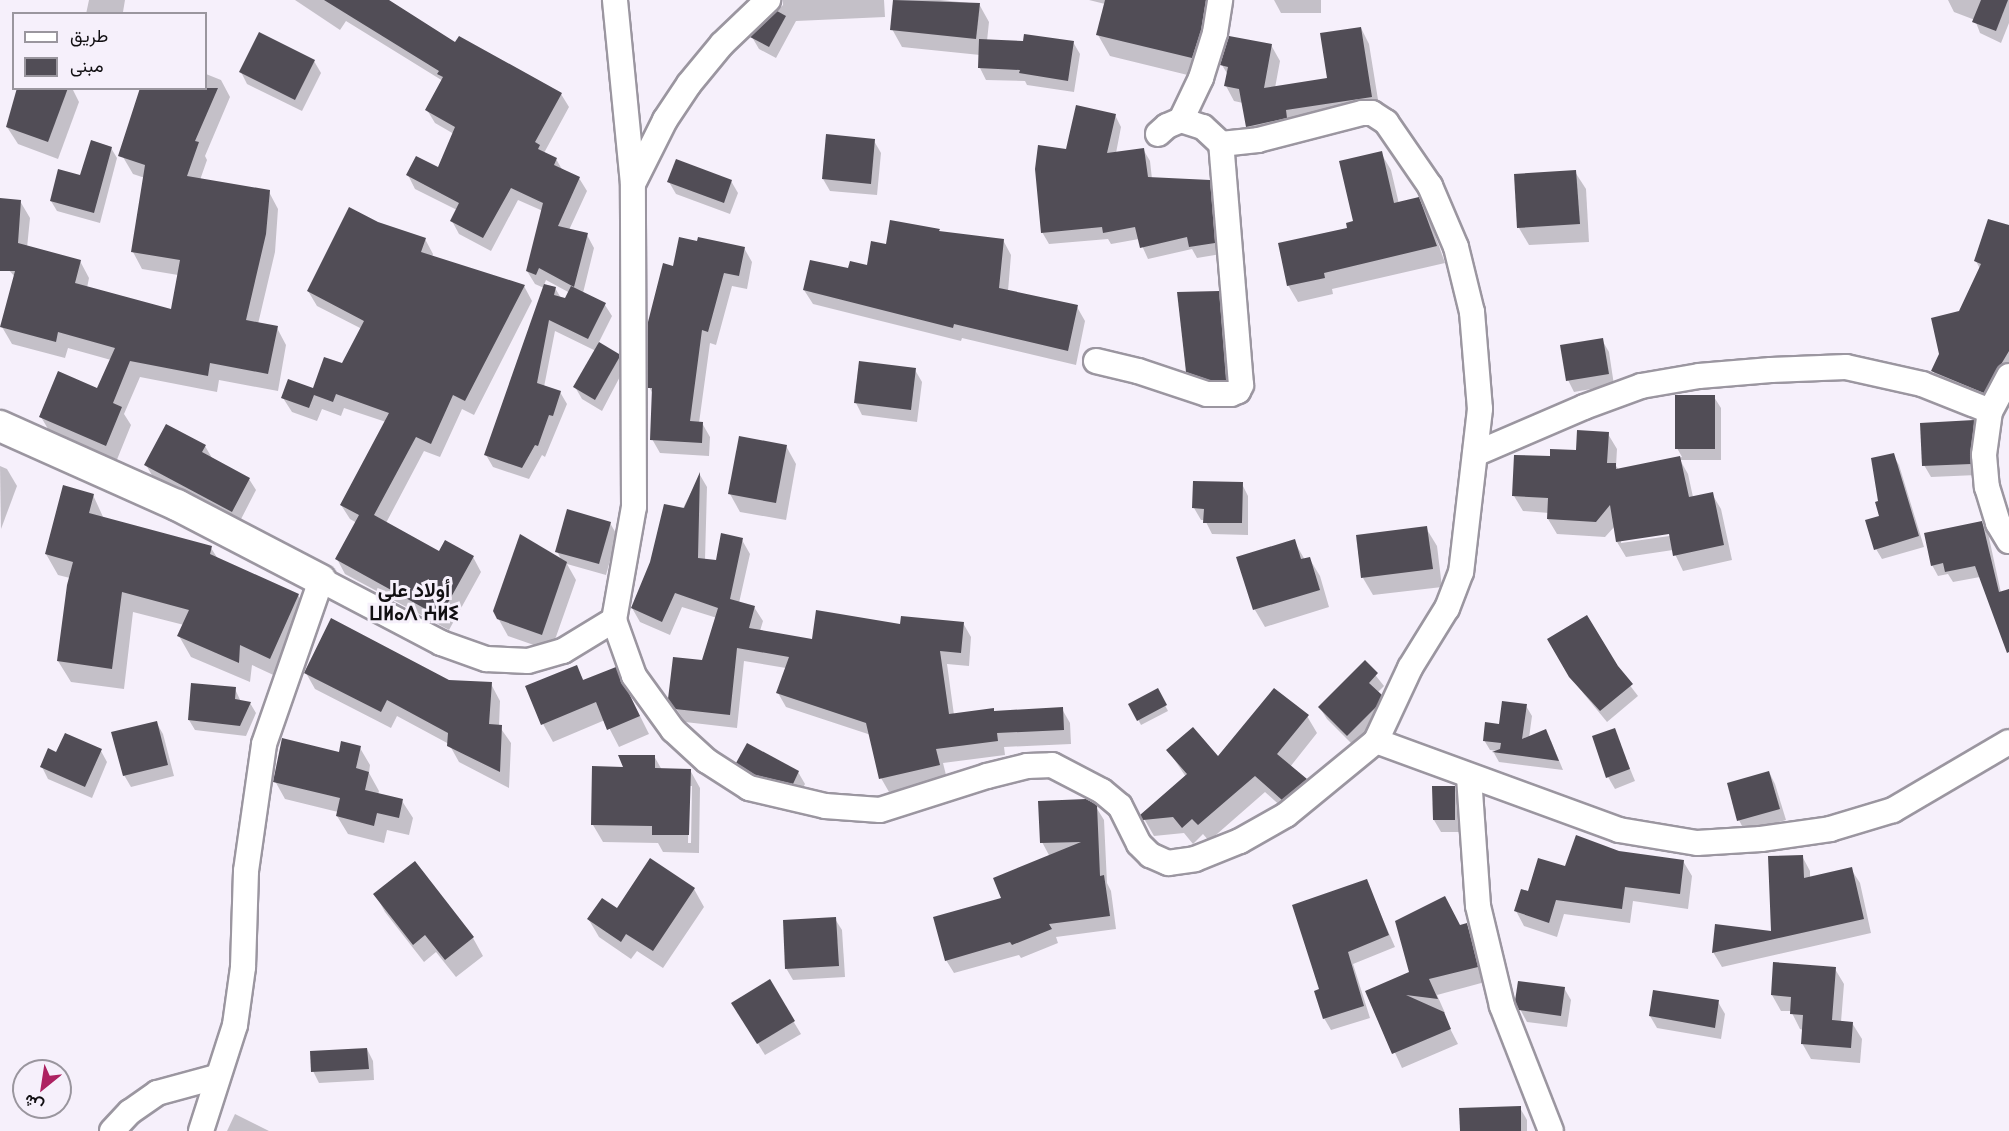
<!DOCTYPE html>
<meta charset="utf-8">
<style>
body{margin:0}
#map{position:relative;width:2009px;height:1131px;overflow:hidden;background:#f6f0fb;font-family:Jost,Vazirmatn,"Noto Sans Tifinagh",sans-serif}
div>[style]{position:absolute}
.shadow>*{inset:0;background:#0003}
.building>*{inset:0;background:#514d56}
.roads{filter:drop-shadow(2px 0 #9b96a0) drop-shadow(-2px 0 #9b96a0) drop-shadow(0 2px #9b96a0) drop-shadow(0 -2px #9b96a0)}
.minor>*{height:24px;margin:-12px;padding:0 12px;transform-origin:12px;border-radius:12px;background:#fff}
.tertiary>*{height:30px;margin:-15px;padding:0 15px;transform-origin:15px;border-radius:15px;background:#fff}
span{translate:-50% -50%;white-space:nowrap;text-align:center;line-height:1.15;-webkit-text-stroke:6px #f6f0fb;paint-order:stroke}
.quarter-label{font-size:20px;color:#110f12;font-weight:700}
.legend{position:absolute;left:12px;top:12px;width:195px;height:78px;box-sizing:border-box;background:#f6f0fb;border:2px solid #9a969e;margin:0;padding:8px 10px;list-style:none;font-size:18px;color:#110f12}
.legend li{display:flex;align-items:center;gap:12px;height:30px}
.legend b{width:30px;border:2px solid #9a969e}
.north{position:absolute;left:12px;top:1059px;width:60px;height:60px;box-sizing:border-box;background:#f6f0fb;border:2px solid #9a969e;border-radius:50%;rotate:210deg;font-size:16px;font-weight:700;line-height:24px;text-align:center;color:#110f12}
.north::after{content:'';display:block;margin:auto;width:21px;height:27px;background:#ad2261;clip-path:polygon(50% 0,100% 100%,50% 72%,0 100%)}
</style>
<div id="map">
<div class="shadow">
<i style="clip-path:polygon(89px 0,125px 0,123px 12px,130px 14px,86px 14px)"></i>
<i style="clip-path:polygon(evenodd,295px 0,388px 0,456px 44px,561px 94px,569px 107px,544px 153px,556px 159px,563px 171px,579px 178px,587px 191px,569px 230px,587px 235px,594px 248px,583px 293px,605px 305px,612px 316px,598px 344px,618px 355px,625px 367px,602px 411px,582px 399px,575px 387px,596px 351px,555px 331px,544px 387px,560px 392px,567px 404px,545px 457px,542px 455px,529px 479px,493px 467px,486px 455px,544px 288px,535px 284px,527px 271px,543px 211px,518px 200px,491px 251px,459px 234px,452px 221px,457px 210px,415px 189px,408px 175px,439px 169px,454px 134px,435px 123px,427px 110px,443px 81px,346px 21px,340px 30px,295px 0,546px 280px,570px 293px,566px 300px,561px 298px,555px 288px,544px 285px,546px 280px)"></i>
<i style="clip-path:polygon(783px 0,884px 0,885px 17px,796px 21px,776px 58px,759px 49px,752px 37px,783px 5px)"></i>
<i style="clip-path:polygon(895px 0,940px 0,979px 4px,989px 22px,987px 41px,1073px 42px,1080px 54px,1074px 92px,1027px 85px,1025px 81px,986px 80px,980px 68px,980px 55px,902px 47px,892px 29px)"></i>
<i style="clip-path:polygon(1089px 0,1207px 0,1206px 5px,1217px 23px,1204px 79px,1110px 56px,1098px 35px,1105px 4px)"></i>
<i style="clip-path:polygon(1274px 0,1321px 0,1321px 13px,1281px 13px)"></i>
<i style="clip-path:polygon(1948px 0,2009px 0,2009px 23px,2001px 43px,1980px 33px,1975px 20px,1954px 12px)"></i>
<i style="clip-path:polygon(1361px 28px,1369px 44px,1380px 112px,1256px 142px,1247px 126px,1243px 103px,1234px 101px,1226px 86px,1228px 75px,1222px 65px,1271px 45px,1280px 61px,1275px 88px,1328px 80px)"></i>
<i style="clip-path:polygon(314px 61px,321px 73px,302px 111px,247px 84px,241px 72px)"></i>
<i style="clip-path:polygon(206px 74px,221px 80px,230px 97px,205px 156px,207px 160px,200px 180px,269px 192px,278px 209px,275px 252px,258px 324px,277px 328px,286px 345px,278px 391px,219px 380px,217px 392px,140px 377px,124px 414px,131px 425px,116px 462px,51px 434px,41px 417px,98px 390px,111px 360px,68px 348px,65px 358px,12px 344px,2px 327px,15px 277px,0 260px,0 200px,20px 201px,30px 218px,27px 248px,80px 261px,89px 278px,87px 288px,172px 311px,178px 275px,142px 269px,133px 252px,145px 178px,133px 174px,123px 157px,206px 88px)"></i>
<i style="clip-path:polygon(19px 88px,72px 88px,79px 102px,58px 159px,18px 144px,7px 127px)"></i>
<i style="clip-path:polygon(1115px 115px,1121px 127px,1116px 153px,1143px 149px,1150px 161px,1152px 179px,1209px 181px,1216px 193px,1221px 254px,1197px 258px,1192px 249px,1148px 259px,1139px 239px,1111px 244px,1108px 239px,1049px 244px,1042px 232px,1067px 151px)"></i>
<i style="clip-path:polygon(874px 141px,881px 153px,877px 195px,830px 191px,823px 179px)"></i>
<i style="clip-path:polygon(111px 148px,117px 158px,100px 223px,57px 211px,51px 201px)"></i>
<i style="clip-path:polygon(1381px 153px,1391px 170px,1399px 204px,1419px 199px,1428px 215px,1445px 263px,1332px 289px,1333px 294px,1298px 302px,1288px 285px,1355px 223px)"></i>
<i style="clip-path:polygon(1575px 172px,1586px 189px,1589px 242px,1529px 245px,1519px 228px)"></i>
<i style="clip-path:polygon(731px 181px,738px 193px,730px 214px,676px 194px,669px 182px)"></i>
<i style="clip-path:polygon(377px 224px,425px 239px,433px 254px,432px 257px,524px 286px,532px 301px,474px 415px,462px 409px,440px 457px,424px 451px,386px 523px,440px 553px,473px 557px,481px 572px,449px 630px,345px 574px,337px 559px,357px 523px,350px 519px,341px 505px,386px 422px,344px 408px,341px 416px,322px 409px,317px 421px,292px 412px,283px 398px,314px 390px,343px 365px,362px 329px,317px 306px,308px 291px)"></i>
<i style="clip-path:polygon(2009px 227px,2009px 380px,1992px 408px,1942px 386px,1933px 371px,1980px 269px,1976px 261px)"></i>
<i style="clip-path:polygon(939px 230px,940px 233px,1003px 240px,1011px 255px,1008px 291px,1077px 307px,1085px 321px,1076px 365px,962px 338px,961px 341px,813px 304px,804px 290px,849px 270px,868px 267px,887px 246px)"></i>
<i style="clip-path:polygon(744px 248px,752px 262px,747px 289px,732px 286px,716px 345px,710px 343px,699px 423px,702px 423px,710px 437px,709px 456px,660px 453px,652px 439px,653px 394px,649px 387px,675px 268px)"></i>
<i style="clip-path:polygon(1218px 292px,1225px 304px,1232px 391px,1195px 384px,1188px 372px)"></i>
<i style="clip-path:polygon(1602px 340px,1609px 352px,1614px 385px,1574px 392px,1568px 380px)"></i>
<i style="clip-path:polygon(915px 370px,922px 382px,917px 422px,862px 415px,856px 403px)"></i>
<i style="clip-path:polygon(evenodd,1714px 397px,1721px 408px,1721px 460px,1680px 460px,1688px 474px,1693px 497px,1712px 494px,1721px 509px,1732px 560px,1683px 571px,1673px 550px,1626px 557px,1617px 542px,1615px 526px,1605px 537px,1557px 534px,1548px 519px,1549px 513px,1523px 511px,1514px 496px,1551px 458px,1577px 452px,1608px 434px,1617px 449px,1616px 466px,1619px 470px,1682px 457px,1677px 448px,1714px 397px,1676px 532px,1676px 535px,1621px 543px,1621px 540px,1676px 532px)"></i>
<i style="clip-path:polygon(1974px 422px,1980px 433px,1977px 475px,1931px 477px,1924px 465px)"></i>
<i style="clip-path:polygon(205px 446px,212px 458px,249px 479px,256px 490px,239px 523px,153px 477px,146px 465px)"></i>
<i style="clip-path:polygon(786px 446px,796px 464px,786px 520px,740px 512px,730px 494px)"></i>
<i style="clip-path:polygon(1893px 455px,1899px 465px,1924px 547px,1882px 559px,1876px 549px,1881px 517px,1880px 502px)"></i>
<i style="clip-path:polygon(0 466px,7px 469px,17px 486px,1px 529px)"></i>
<i style="clip-path:polygon(700px 475px,707px 487px,705px 560px,717px 562px,742px 540px,750px 554px,739px 603px,754px 607px,763px 621px,760px 631px,813px 641px,902px 625px,963px 623px,971px 637px,969px 666px,947px 664px,954px 715px,1062px 709px,1070px 723px,1071px 744px,1004px 747px,1005px 755px,943px 763px,947px 779px,889px 792px,881px 778px,871px 735px,786px 707px,778px 693px,786px 668px,744px 661px,737px 728px,685px 722px,670px 699px,703px 662px,717px 618px,682px 607px,670px 635px,640px 622px,632px 608px)"></i>
<i style="clip-path:polygon(1242px 484px,1248px 496px,1248px 535px,1212px 534px,1205px 520px,1201px 520px,1194px 508px)"></i>
<i style="clip-path:polygon(93px 495px,104px 519px,211px 548px,218px 559px,298px 595px,310px 616px,282px 679px,252px 665px,250px 682px,191px 657px,179px 636px,184px 625px,133px 612px,124px 689px,71px 682px,58px 661px,70px 578px,58px 575px,46px 554px)"></i>
<i style="clip-path:polygon(610px 523px,617px 535px,606px 575px,567px 564px,576px 580px,551px 651px,508px 636px,498px 618px,562px 561px,557px 551px)"></i>
<i style="clip-path:polygon(1982px 523px,1988px 533px,2001px 593px,2009px 590px,2009px 645px,1980px 577px,1953px 582px,1948px 574px,1938px 576px,1932px 565px)"></i>
<i style="clip-path:polygon(1426px 528px,1437px 546px,1442px 587px,1373px 595px,1363px 578px)"></i>
<i style="clip-path:polygon(1294px 541px,1305px 560px,1309px 558px,1320px 576px,1329px 607px,1265px 627px,1255px 610px,1238px 558px)"></i>
<i style="clip-path:polygon(1556px 651px,1616px 667px,1638px 696px,1607px 722px,1579px 688px)"></i>
<i style="clip-path:polygon(1365px 662px,1384px 686px,1377px 693px,1387px 708px,1383px 718px,1355px 747px,1327px 719px,1320px 708px)"></i>
<i style="clip-path:polygon(576px 666px,584px 681px,625px 686px,649px 734px,619px 747px,605px 720px,553px 742px,543px 724px)"></i>
<i style="clip-path:polygon(306px 673px,491px 684px,500px 701px,499px 726px,511px 743px,509px 788px,459px 762px,449px 744px,397px 716px,391px 728px,315px 689px)"></i>
<i style="clip-path:polygon(235px 689px,241px 702px,250px 703px,256px 713px,246px 736px,195px 730px,189px 720px)"></i>
<i style="clip-path:polygon(1157px 690px,1168px 711px,1141px 725px,1130px 704px)"></i>
<i style="clip-path:polygon(1526px 706px,1532px 716px,1529px 738px,1551px 741px,1563px 770px,1499px 762px,1494px 753px,1497px 751px,1490px 750px,1484px 740px)"></i>
<i style="clip-path:polygon(1307px 716px,1317px 733px,1290px 767px,1306px 780px,1315px 797px,1292px 816px,1265px 792px,1209px 841px,1203px 834px,1193px 844px,1184px 833px,1154px 836px,1142px 815px,1186px 777px,1168px 750px,1218px 759px)"></i>
<i style="clip-path:polygon(156px 722px,163px 734px,174px 776px,131px 787px,124px 775px)"></i>
<i style="clip-path:polygon(1614px 730px,1635px 781px,1615px 789px,1608px 777px)"></i>
<i style="clip-path:polygon(360px 748px,370px 765px,369px 773px,379px 791px,378px 795px,402px 801px,413px 818px,409px 835px,387px 830px,384px 843px,348px 834px,337px 816px,338px 812px,285px 799px,275px 781px)"></i>
<i style="clip-path:polygon(101px 751px,107px 762px,92px 798px,48px 779px,42px 767px)"></i>
<i style="clip-path:polygon(evenodd,654px 756px,662px 770px,690px 770px,700px 788px,699px 853px,663px 852px,658px 843px,603px 842px,593px 825px,625px 768px,654px 756px,689px 786px,692px 786px,691px 843px,688px 843px,689px 786px)"></i>
<i style="clip-path:polygon(738px 763px,798px 772px,805px 784px,799px 795px,745px 775px)"></i>
<i style="clip-path:polygon(1769px 772px,1775px 784px,1786px 820px,1745px 832px,1739px 820px)"></i>
<i style="clip-path:polygon(1434px 787px,1454px 787px,1461px 799px,1461px 832px,1441px 832px,1434px 820px)"></i>
<i style="clip-path:polygon(1096px 807px,1104px 820px,1107px 883px,1111px 891px,1116px 929px,1056px 937px,1058px 943px,1021px 958px,1019px 955px,954px 973px,946px 960px,1003px 899px,1050px 857px,1042px 842px)"></i>
<i style="clip-path:polygon(1619px 853px,1683px 861px,1692px 876px,1688px 909px,1633px 901px,1630px 923px,1564px 914px,1557px 937px,1524px 926px,1516px 911px,1529px 893px,1565px 867px)"></i>
<i style="clip-path:polygon(1802px 856px,1810px 871px,1810px 878px,1851px 869px,1860px 883px,1871px 933px,1722px 967px,1713px 952px,1773px 933px)"></i>
<i style="clip-path:polygon(1366px 881px,1395px 947px,1353px 964px,1370px 1018px,1331px 1030px,1324px 1018px,1321px 990px)"></i>
<i style="clip-path:polygon(694px 889px,704px 907px,663px 968px,637px 951px,631px 959px,599px 937px,589px 920px)"></i>
<i style="clip-path:polygon(375px 894px,473px 938px,483px 956px,456px 977px,436px 952px,424px 962px,385px 912px)"></i>
<i style="clip-path:polygon(835px 919px,842px 930px,845px 977px,793px 980px,786px 968px)"></i>
<i style="clip-path:polygon(1466px 925px,1475px 940px,1485px 982px,1437px 995px,1445px 1013px,1442px 1013px,1458px 1044px,1402px 1068px,1367px 992px,1411px 973px,1460px 927px)"></i>
<i style="clip-path:polygon(1835px 969px,1844px 984px,1841px 1022px,1852px 1023px,1862px 1039px,1860px 1063px,1811px 1059px,1802px 1043px,1803px 1030px,1800px 1029px,1791px 1011px,1781px 1011px,1772px 995px)"></i>
<i style="clip-path:polygon(769px 981px,801px 1034px,765px 1055px,733px 1003px)"></i>
<i style="clip-path:polygon(1564px 988px,1571px 1000px,1567px 1027px,1527px 1022px,1520px 1009px)"></i>
<i style="clip-path:polygon(1718px 1002px,1725px 1014px,1721px 1039px,1657px 1028px,1650px 1016px)"></i>
<i style="clip-path:polygon(367px 1049px,373px 1061px,374px 1080px,319px 1083px,313px 1071px)"></i>
<i style="clip-path:polygon(1520px 1108px,1527px 1120px,1527px 1131px,1461px 1131px)"></i>
<i style="clip-path:polygon(235px 1114px,269px 1131px,227px 1131px)"></i>
</div>
<div class="building">
<i style="clip-path:polygon(324px 0,389px 0,455px 42px,459px 36px,562px 93px,535px 142px,540px 145px,538px 149px,557px 158px,554px 165px,580px 177px,558px 226px,588px 233px,574px 287px,539px 268px,536px 275px,526px 271px,543px 203px,511px 188px,483px 238px,450px 221px,459px 203px,406px 175px,416px 156px,438px 167px,455px 127px,425px 110px,443px 77px,437px 74px,439px 71px)"></i>
<i style="clip-path:polygon(893px 0,980px 3px,976px 39px,890px 30px)"></i>
<i style="clip-path:polygon(1105px 0,1206px 0,1201px 30px,1192px 58px,1096px 35px)"></i>
<i style="clip-path:polygon(1981px 0,2008px 0,1996px 31px,1972px 22px)"></i>
<i style="clip-path:polygon(777px 11px,786px 16px,769px 47px,750px 37px)"></i>
<i style="clip-path:polygon(1361px 27px,1372px 97px,1286px 110px,1287px 118px,1246px 127px,1239px 89px,1224px 86px,1228px 67px,1220px 65px,1229px 36px,1272px 44px,1264px 88px,1327px 78px,1320px 33px)"></i>
<i style="clip-path:polygon(259px 32px,315px 60px,295px 100px,239px 72px)"></i>
<i style="clip-path:polygon(1024px 34px,1074px 41px,1068px 81px,1019px 73px,1020px 70px,978px 68px,979px 39px,1023px 41px)"></i>
<i style="clip-path:polygon(17px 88px,68px 88px,48px 142px,6px 127px)"></i>
<i style="clip-path:polygon(140px 88px,218px 88px,195px 141px,199px 142px,187px 176px,270px 190px,266px 234px,246px 320px,278px 326px,268px 374px,210px 363px,208px 376px,130px 361px,113px 403px,122px 407px,106px 446px,39px 417px,58px 371px,97px 388px,115px 348px,58px 332px,56px 342px,0 327px,15px 271px,0 271px,0 198px,21px 200px,18px 243px,81px 260px,75px 283px,171px 309px,180px 260px,131px 252px,145px 165px,118px 156px)"></i>
<i style="clip-path:polygon(1076px 105px,1116px 114px,1107px 153px,1144px 148px,1148px 177px,1210px 180px,1215px 243px,1189px 247px,1187px 237px,1140px 248px,1135px 227px,1103px 233px,1102px 227px,1041px 233px,1035px 169px,1038px 145px,1066px 149px)"></i>
<i style="clip-path:polygon(826px 134px,875px 139px,871px 184px,822px 179px)"></i>
<i style="clip-path:polygon(91px 140px,112px 147px,94px 213px,50px 201px,58px 169px,80px 175px)"></i>
<i style="clip-path:polygon(1382px 151px,1394px 203px,1419px 197px,1437px 246px,1324px 273px,1325px 278px,1287px 286px,1278px 243px,1347px 228px,1346px 223px,1353px 221px,1339px 161px)"></i>
<i style="clip-path:polygon(676px 159px,732px 180px,724px 203px,667px 182px)"></i>
<i style="clip-path:polygon(1576px 170px,1580px 224px,1517px 228px,1514px 174px)"></i>
<i style="clip-path:polygon(349px 207px,378px 222px,426px 238px,421px 252px,525px 285px,465px 401px,453px 395px,431px 444px,416px 437px,374px 515px,439px 551px,445px 540px,474px 556px,440px 617px,335px 559px,359px 515px,340px 505px,389px 413px,336px 394px,333px 402px,314px 395px,309px 408px,281px 398px,288px 379px,313px 388px,324px 357px,342px 363px,364px 321px,307px 291px)"></i>
<i style="clip-path:polygon(1988px 219px,2009px 225px,2009px 351px,1984px 393px,1931px 371px,1939px 354px,1931px 318px,1959px 311px,1981px 264px,1974px 261px)"></i>
<i style="clip-path:polygon(890px 220px,940px 229px,939px 231px,1004px 239px,999px 288px,1078px 305px,1068px 351px,954px 324px,953px 328px,803px 290px,810px 260px,848px 268px,850px 261px,867px 265px,871px 241px,886px 244px)"></i>
<i style="clip-path:polygon(679px 237px,697px 241px,698px 237px,745px 247px,739px 276px,724px 273px,708px 332px,702px 330px,690px 421px,703px 422px,702px 443px,650px 440px,652px 388px,648px 388px,648px 322px,663px 263px,673px 266px)"></i>
<i style="clip-path:polygon(544px 284px,556px 287px,554px 295px,565px 298px,571px 286px,606px 303px,588px 339px,549px 320px,537px 383px,561px 391px,553px 416px,549px 415px,538px 446px,535px 445px,522px 468px,484px 455px)"></i>
<i style="clip-path:polygon(1219px 291px,1226px 380px,1209px 380px,1186px 372px,1177px 292px)"></i>
<i style="clip-path:polygon(1603px 338px,1609px 374px,1566px 381px,1560px 345px)"></i>
<i style="clip-path:polygon(599px 342px,619px 354px,619px 358px,595px 400px,573px 387px)"></i>
<i style="clip-path:polygon(859px 361px,916px 368px,911px 410px,854px 403px)"></i>
<i style="clip-path:polygon(1675px 395px,1715px 395px,1715px 449px,1675px 449px)"></i>
<i style="clip-path:polygon(1974px 420px,1971px 464px,1922px 466px,1920px 423px)"></i>
<i style="clip-path:polygon(166px 424px,206px 445px,202px 452px,250px 478px,232px 512px,144px 465px)"></i>
<i style="clip-path:polygon(1577px 430px,1609px 432px,1607px 463px,1616px 463px,1616px 469px,1680px 456px,1689px 497px,1713px 492px,1724px 545px,1673px 556px,1669px 534px,1616px 542px,1610px 505px,1596px 522px,1547px 519px,1548px 498px,1512px 496px,1514px 455px,1550px 456px,1550px 449px,1576px 450px)"></i>
<i style="clip-path:polygon(739px 436px,787px 445px,776px 503px,728px 494px)"></i>
<i style="clip-path:polygon(1894px 453px,1919px 536px,1874px 550px,1865px 520px,1879px 516px,1875px 502px,1878px 501px,1871px 458px)"></i>
<i style="clip-path:polygon(700px 472px,698px 558px,716px 560px,721px 533px,743px 538px,730px 599px,755px 606px,749px 628px,812px 639px,816px 610px,900px 624px,901px 616px,964px 622px,961px 653px,940px 651px,949px 714px,994px 708px,994px 711px,1063px 707px,1064px 730px,997px 733px,998px 741px,936px 749px,940px 765px,879px 779px,866px 723px,776px 693px,789px 657px,737px 648px,730px 715px,675px 709px,668px 699px,673px 657px,702px 660px,718px 608px,675px 593px,662px 622px,631px 608px,650px 562px,664px 504px,684px 508px)"></i>
<i style="clip-path:polygon(1193px 481px,1243px 482px,1242px 523px,1203px 523px,1204px 509px,1192px 508px)"></i>
<i style="clip-path:polygon(63px 485px,94px 494px,89px 513px,212px 546px,210px 554px,299px 594px,270px 659px,240px 645px,239px 663px,177px 636px,189px 610px,122px 592px,112px 669px,57px 661px,67px 585px,73px 562px,45px 554px)"></i>
<i style="clip-path:polygon(567px 509px,611px 522px,599px 564px,555px 552px)"></i>
<i style="clip-path:polygon(1982px 521px,1999px 592px,2009px 589px,2009px 652px,2007px 653px,1975px 566px,1945px 572px,1943px 563px,1931px 566px,1924px 533px)"></i>
<i style="clip-path:polygon(1427px 526px,1433px 569px,1361px 578px,1356px 535px)"></i>
<i style="clip-path:polygon(520px 534px,567px 562px,542px 635px,497px 619px,493px 611px)"></i>
<i style="clip-path:polygon(1295px 539px,1301px 559px,1310px 557px,1320px 590px,1253px 610px,1236px 557px)"></i>
<i style="clip-path:polygon(1587px 615px,1618px 666px,1633px 684px,1600px 711px,1569px 677px,1547px 639px)"></i>
<i style="clip-path:polygon(331px 618px,449px 680px,492px 682px,489px 724px,502px 725px,500px 772px,447px 746px,448px 733px,387px 700px,381px 712px,304px 673px)"></i>
<i style="clip-path:polygon(1365px 660px,1378px 673px,1369px 683px,1382px 695px,1377px 706px,1347px 736px,1318px 707px)"></i>
<i style="clip-path:polygon(577px 665px,583px 680px,616px 667px,640px 716px,607px 730px,596px 702px,541px 725px,525px 686px)"></i>
<i style="clip-path:polygon(191px 683px,236px 687px,235px 699px,251px 702px,240px 726px,188px 720px)"></i>
<i style="clip-path:polygon(1158px 688px,1167px 705px,1137px 721px,1128px 704px)"></i>
<i style="clip-path:polygon(1274px 688px,1309px 715px,1277px 754px,1307px 779px,1282px 800px,1255px 776px,1198px 825px,1192px 819px,1182px 828px,1173px 817px,1143px 820px,1140px 815px,1187px 774px,1166px 750px,1193px 727px,1218px 756px)"></i>
<i style="clip-path:polygon(1502px 701px,1527px 704px,1522px 739px,1546px 729px,1559px 761px,1492px 752px,1500px 749px,1501px 743px,1483px 741px,1485px 722px,1499px 724px)"></i>
<i style="clip-path:polygon(157px 721px,168px 765px,123px 776px,111px 732px)"></i>
<i style="clip-path:polygon(1615px 728px,1630px 769px,1606px 778px,1592px 736px)"></i>
<i style="clip-path:polygon(65px 733px,102px 749px,85px 787px,40px 767px,48px 748px,56px 752px)"></i>
<i style="clip-path:polygon(282px 738px,339px 752px,341px 741px,361px 746px,356px 768px,369px 772px,365px 790px,403px 799px,399px 818px,377px 813px,374px 826px,336px 816px,340px 798px,273px 782px)"></i>
<i style="clip-path:polygon(747px 743px,799px 771px,793px 784px,755px 775px,736px 763px)"></i>
<i style="clip-path:polygon(618px 755px,655px 755px,655px 768px,691px 769px,689px 835px,652px 835px,652px 826px,591px 825px,592px 766px,623px 767px)"></i>
<i style="clip-path:polygon(1769px 771px,1780px 809px,1737px 821px,1727px 783px)"></i>
<i style="clip-path:polygon(1432px 786px,1455px 786px,1455px 820px,1433px 820px)"></i>
<i style="clip-path:polygon(1086px 799px,1097px 805px,1100px 876px,1104px 875px,1110px 916px,1049px 924px,1052px 929px,1012px 945px,1010px 942px,945px 961px,933px 917px,1001px 898px,993px 878px,1081px 842px,1040px 843px,1038px 801px)"></i>
<i style="clip-path:polygon(1576px 835px,1619px 851px,1684px 860px,1680px 894px,1625px 887px,1622px 909px,1556px 900px,1549px 923px,1514px 911px,1521px 889px,1528px 891px,1538px 858px,1565px 866px)"></i>
<i style="clip-path:polygon(1803px 855px,1804px 878px,1852px 867px,1864px 919px,1712px 953px,1715px 924px,1771px 931px,1768px 856px)"></i>
<i style="clip-path:polygon(650px 858px,695px 888px,653px 951px,626px 934px,621px 942px,587px 919px,602px 898px,617px 908px)"></i>
<i style="clip-path:polygon(415px 861px,474px 937px,445px 960px,425px 935px,413px 945px,373px 894px)"></i>
<i style="clip-path:polygon(1367px 879px,1389px 935px,1348px 952px,1364px 1006px,1323px 1019px,1314px 991px,1319px 989px,1292px 905px)"></i>
<i style="clip-path:polygon(1445px 896px,1460px 925px,1467px 923px,1478px 967px,1429px 979px,1438px 999px,1406px 995px,1444px 1012px,1451px 1029px,1392px 1054px,1365px 991px,1409px 972px,1395px 921px)"></i>
<i style="clip-path:polygon(836px 917px,839px 966px,785px 969px,783px 920px)"></i>
<i style="clip-path:polygon(1773px 962px,1836px 967px,1832px 1020px,1853px 1022px,1851px 1048px,1801px 1044px,1803px 1015px,1790px 1014px,1791px 997px,1771px 995px)"></i>
<i style="clip-path:polygon(770px 979px,795px 1021px,757px 1044px,731px 1003px)"></i>
<i style="clip-path:polygon(1518px 981px,1565px 987px,1561px 1016px,1519px 1010px,1515px 1001px)"></i>
<i style="clip-path:polygon(1653px 990px,1719px 1000px,1715px 1028px,1649px 1016px)"></i>
<i style="clip-path:polygon(367px 1048px,369px 1069px,311px 1072px,310px 1051px)"></i>
<i style="clip-path:polygon(1521px 1106px,1521px 1131px,1460px 1131px,1459px 1108px)"></i>
</div>
<div class="roads">
<div class="minor">
<i style="left:1181px;top:120px;width:47px;rotate:-64.5deg"></i>
<i style="left:1201px;top:78px;width:47px;rotate:-72.7deg"></i>
<i style="left:1215px;top:33px;width:33px;rotate:-81deg"></i>
<i style="left:1158px;top:134px;width:12px;rotate:-42deg"></i>
<i style="left:1167px;top:126px;width:15px;rotate:-23deg"></i>
<i style="left:1181px;top:120px;width:23px;rotate:18deg"></i>
<i style="left:1203px;top:127px;width:25px;rotate:43deg"></i>
<i style="left:1221px;top:144px;width:37px;rotate:-6deg"></i>
<i style="left:1258px;top:140px;width:107px;rotate:-14.6deg"></i>
<i style="left:1362px;top:113px;width:10px"></i>
<i style="left:1372px;top:113px;width:17px;rotate:33deg"></i>
<i style="left:1386px;top:122px;width:78px;rotate:55.5deg"></i>
<i style="left:1430px;top:186px;width:66px;rotate:66.9deg"></i>
<i style="left:1456px;top:247px;width:67px;rotate:76.2deg"></i>
<i style="left:1472px;top:312px;width:97px;rotate:85.3deg"></i>
<i style="left:1480px;top:409px;width:164px;rotate:96.6deg"></i>
<i style="left:1461px;top:572px;width:39px;rotate:111deg"></i>
<i style="left:1447px;top:608px;width:70px;rotate:121.7deg"></i>
<i style="left:1410px;top:668px;width:81px;rotate:115deg"></i>
<i style="left:633px;top:184px;width:72px;rotate:-63.4deg"></i>
<i style="left:665px;top:120px;width:43px;rotate:-56.3deg"></i>
<i style="left:689px;top:84px;width:52px;rotate:-50.5deg"></i>
<i style="left:722px;top:44px;width:64px;rotate:-43.7deg"></i>
<i style="left:1096px;top:361px;width:43px;rotate:13.4deg"></i>
<i style="left:1138px;top:371px;width:73px;rotate:18.4deg"></i>
<i style="left:1207px;top:394px;width:24px"></i>
<i style="left:1231px;top:394px;width:8px;rotate:-23deg"></i>
<i style="left:1238px;top:391px;width:7px;rotate:-63deg"></i>
<i style="left:1241px;top:385px;width:242px;rotate:-94.7deg"></i>
<i style="left:2009px;top:376px;width:40px;rotate:118deg"></i>
<i style="left:1990px;top:411px;width:44px;rotate:97.8deg"></i>
<i style="left:1984px;top:455px;width:32px;rotate:85deg"></i>
<i style="left:1987px;top:487px;width:38px;rotate:73deg"></i>
<i style="left:1998px;top:523px;width:21px;rotate:59deg"></i>
<i style="left:1475px;top:454px;width:119px;rotate:-23.3deg"></i>
<i style="left:1584px;top:407px;width:61px;rotate:-20.2deg"></i>
<i style="left:1641px;top:386px;width:59px;rotate:-9.8deg"></i>
<i style="left:1699px;top:376px;width:72px;rotate:-4.8deg"></i>
<i style="left:1771px;top:370px;width:75px;rotate:-2.3deg"></i>
<i style="left:1846px;top:367px;width:78px;rotate:12.6deg"></i>
<i style="left:1922px;top:384px;width:73px;rotate:21.7deg"></i>
<i style="left:614px;top:620px;width:59px;rotate:70.3deg"></i>
<i style="left:634px;top:676px;width:67px;rotate:54.2deg"></i>
<i style="left:673px;top:730px;width:46px;rotate:42.4deg"></i>
<i style="left:707px;top:761px;width:50px;rotate:32.7deg"></i>
<i style="left:749px;top:788px;width:78px;rotate:13.3deg"></i>
<i style="left:825px;top:806px;width:55px;rotate:4.2deg"></i>
<i style="left:880px;top:810px;width:112px;rotate:-17.6deg"></i>
<i style="left:987px;top:776px;width:41px;rotate:-14deg"></i>
<i style="left:1027px;top:766px;width:25px;rotate:-2deg"></i>
<i style="left:1052px;top:765px;width:56px;rotate:27.5deg"></i>
<i style="left:1102px;top:791px;width:23px;rotate:40deg"></i>
<i style="left:1120px;top:806px;width:42px;rotate:63.4deg"></i>
<i style="left:1139px;top:844px;width:16px;rotate:45deg"></i>
<i style="left:1150px;top:855px;width:20px;rotate:24deg"></i>
<i style="left:1168px;top:863px;width:27px;rotate:-8deg"></i>
<i style="left:1195px;top:859px;width:48px;rotate:-21.8deg"></i>
<i style="left:1240px;top:841px;width:53px;rotate:-29.5deg"></i>
<i style="left:1286px;top:815px;width:117px;rotate:-39.4deg"></i>
<i style="left:1376px;top:741px;width:259px;rotate:20.1deg"></i>
<i style="left:1619px;top:830px;width:79px;rotate:9.5deg"></i>
<i style="left:1697px;top:843px;width:64px;rotate:-3.6deg"></i>
<i style="left:1761px;top:839px;width:70px;rotate:-8.2deg"></i>
<i style="left:1830px;top:829px;width:66px;rotate:-16.8deg"></i>
<i style="left:1893px;top:810px;width:134px;rotate:-30.4deg"></i>
<i style="left:1469px;top:777px;width:129px;rotate:86deg"></i>
<i style="left:1478px;top:906px;width:103px;rotate:76.5deg"></i>
<i style="left:1502px;top:1006px;width:134px;rotate:68.6deg"></i>
<i style="left:112px;top:1131px;width:26px;rotate:-47deg"></i>
<i style="left:130px;top:1112px;width:33px;rotate:-35deg"></i>
<i style="left:157px;top:1093px;width:61px;rotate:-15.2deg"></i>
<i style="left:201px;top:1131px;width:111px;rotate:-72.2deg"></i>
<i style="left:235px;top:1025px;width:59px;rotate:-82.1deg"></i>
<i style="left:243px;top:967px;width:96px;rotate:-88.2deg"></i>
<i style="left:246px;top:871px;width:128px;rotate:-81.9deg"></i>
<i style="left:264px;top:744px;width:174px;rotate:-70.8deg"></i>
<i style="left:321px;top:580px;width:136px;rotate:27.7deg"></i>
<i style="left:441px;top:643px;width:48px;rotate:19.6deg"></i>
<i style="left:486px;top:659px;width:42px;rotate:2.7deg"></i>
<i style="left:528px;top:661px;width:36px;rotate:-16deg"></i>
<i style="left:563px;top:651px;width:60px;rotate:-31.3deg"></i>
<i style="left:614px;top:620px;width:115px;rotate:-80deg"></i>
<i style="left:634px;top:507px;width:323px;rotate:-90.2deg"></i>
<i style="left:633px;top:184px;width:185px;rotate:-95.6deg"></i>
</div>
<div class="tertiary">
<i style="left:0;top:426px;width:194px;rotate:24.1deg"></i>
<i style="left:177px;top:505px;width:162px;rotate:27.5deg"></i>
</div>
</div>
<div class="quarter-label">
<span style="left:414px;top:602px">أولاد علي<br>ⵡⵍⴰⴷ ⵄⵍⵉ</span>
</div>
<ul class="legend">
<li><b style="height:8px;background:#fff"></b>طريق</li>
<li><b style="height:16px;background:#514d56"></b>مبنى</li>
</ul>
<div class="north">ش</div>
</div>
